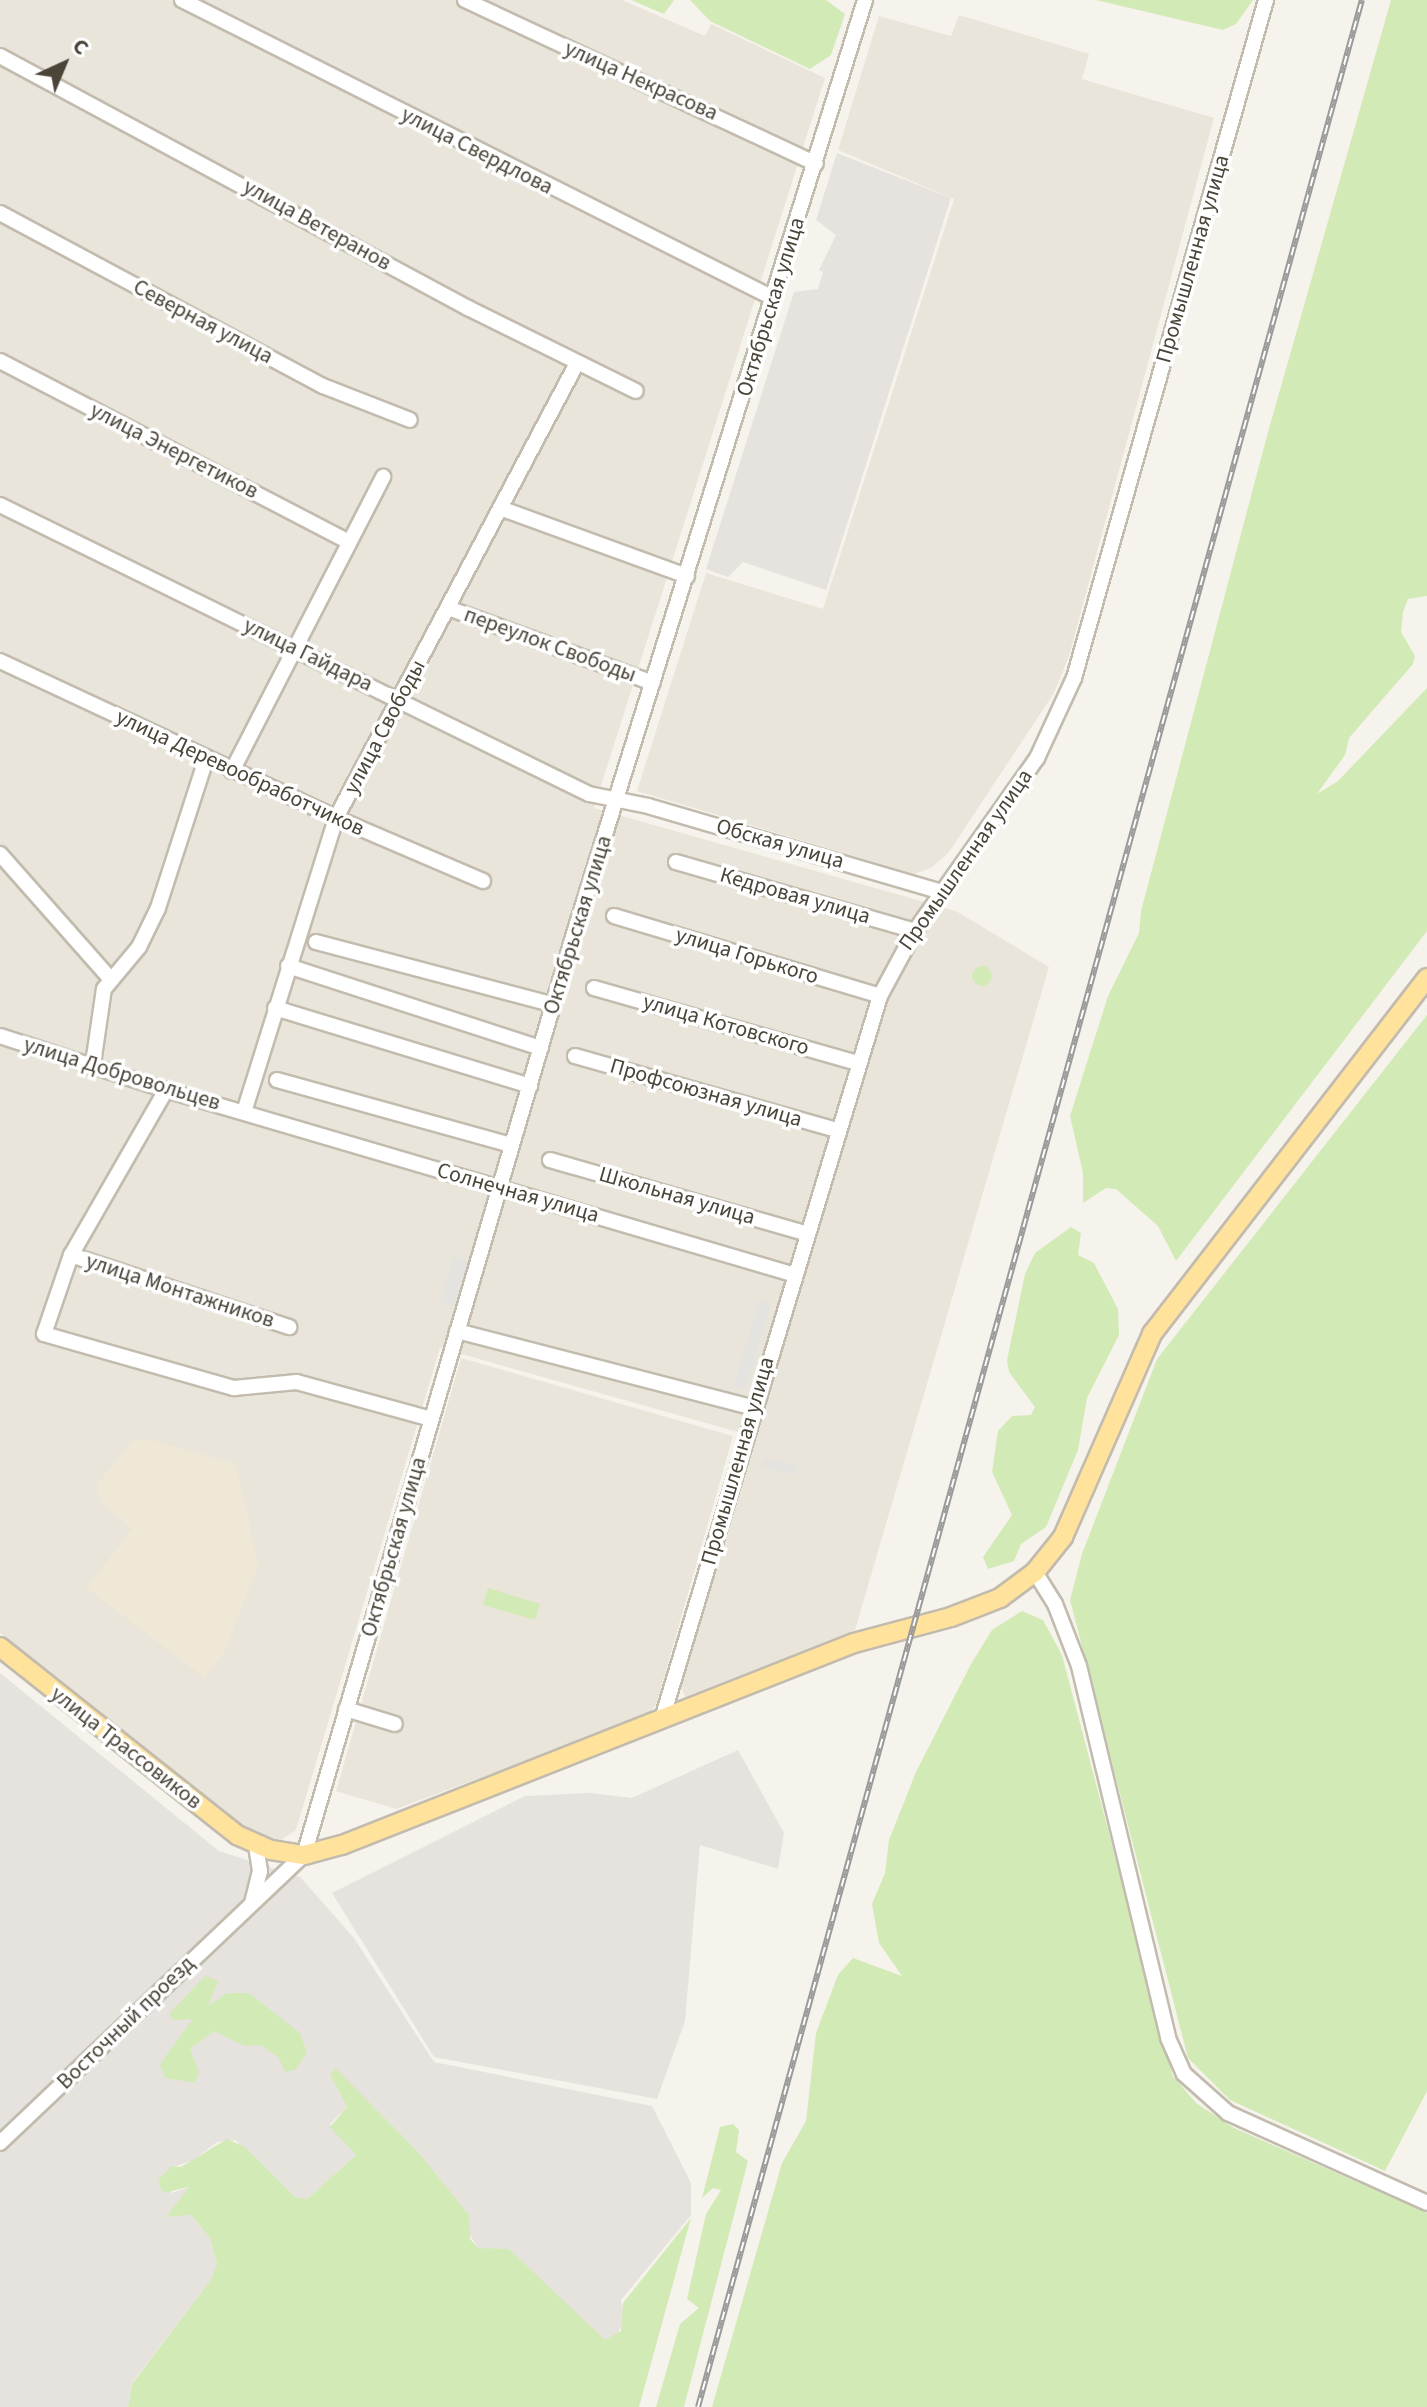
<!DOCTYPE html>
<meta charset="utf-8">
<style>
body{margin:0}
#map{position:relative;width:1427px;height:2407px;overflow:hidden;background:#f6f3ec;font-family:"Source Sans 3",sans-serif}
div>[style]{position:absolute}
.residential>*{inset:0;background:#eae5da}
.industrial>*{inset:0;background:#e6e2dd}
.education>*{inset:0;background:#efe8d6}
.green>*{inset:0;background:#d2eab5}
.round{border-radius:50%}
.parking>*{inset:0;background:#e5e3e0}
.roads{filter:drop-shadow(2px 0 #c2bbae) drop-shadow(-2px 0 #c2bbae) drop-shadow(0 2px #c2bbae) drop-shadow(0 -2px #c2bbae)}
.minor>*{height:14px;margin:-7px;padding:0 7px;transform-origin:7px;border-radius:7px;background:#fff}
.major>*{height:18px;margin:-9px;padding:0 9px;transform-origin:9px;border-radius:9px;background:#ffe39c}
.rail>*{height:6px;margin-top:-3px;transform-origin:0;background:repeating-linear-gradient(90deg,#fff 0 9px,#9a9a9a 0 18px);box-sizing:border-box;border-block:2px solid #9a9a9a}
span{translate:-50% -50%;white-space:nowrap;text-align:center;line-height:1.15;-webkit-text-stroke:7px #fff;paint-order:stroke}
.street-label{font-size:22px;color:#4b4439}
.north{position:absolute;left:24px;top:24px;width:80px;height:80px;-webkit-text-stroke:6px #fff;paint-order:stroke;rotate:44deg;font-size:22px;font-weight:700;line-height:32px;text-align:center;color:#4b4439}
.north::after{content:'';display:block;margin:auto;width:28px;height:36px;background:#4b4439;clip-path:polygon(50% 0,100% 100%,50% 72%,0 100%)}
</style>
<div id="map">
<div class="residential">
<i style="clip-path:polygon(0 0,622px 0,705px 36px,711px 24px,825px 78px,594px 808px,956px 911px,1049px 967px,855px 1630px,685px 1697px,680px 1685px,752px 1436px,440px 1348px,296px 1830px,281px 1840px,263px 1837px,234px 1821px,0 1633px)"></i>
<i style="clip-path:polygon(959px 15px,1089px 54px,1082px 79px,1214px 118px,1069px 656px,1054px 693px,949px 852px,931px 868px,914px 874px,637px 791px,706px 573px,823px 609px,954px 199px,838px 150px,879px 16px,951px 36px)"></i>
<i style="clip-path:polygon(461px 1358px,733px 1436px,656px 1705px,646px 1716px,396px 1809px,336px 1791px)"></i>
</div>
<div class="industrial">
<i style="clip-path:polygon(837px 153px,951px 198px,826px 590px,743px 562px,728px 577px,706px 569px,794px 292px,818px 289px,823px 272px,819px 270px,836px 235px,816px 220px)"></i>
<i style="clip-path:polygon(0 1673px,219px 1851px,300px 1877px,354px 1938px,434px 2062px,652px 2106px,691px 2183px,691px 2215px,621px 2300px,625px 2318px,616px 2337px,605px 2340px,495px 2249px,478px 2248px,418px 2152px,330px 2075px,347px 2107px,330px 2124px,356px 2155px,307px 2199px,295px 2197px,235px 2140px,217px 2142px,192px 2161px,172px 2167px,171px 2193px,190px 2187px,168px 2218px,178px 2212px,191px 2215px,210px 2238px,217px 2264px,210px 2281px,132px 2383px,128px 2407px,0 2407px)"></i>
<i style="clip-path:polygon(738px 1750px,784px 1833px,778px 1869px,700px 1845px,685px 2021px,657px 2099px,434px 2057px,332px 1893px,525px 1796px,590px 1793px,632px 1798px)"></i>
</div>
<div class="education">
<i style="clip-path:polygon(146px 1439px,236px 1464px,258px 1565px,224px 1652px,205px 1678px,87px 1588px,132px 1529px,101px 1503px,97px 1485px,132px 1441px)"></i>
</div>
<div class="green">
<i style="clip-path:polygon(631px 0,674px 0,664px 14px)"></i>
<i style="clip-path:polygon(690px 0,826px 0,845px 14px,831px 55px,810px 69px,710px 21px)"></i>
<i style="clip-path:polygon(1096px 0,1253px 0,1236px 24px,1223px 30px)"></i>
<i style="clip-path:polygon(1391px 0,1427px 0,1427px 596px,1408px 599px,1403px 612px,1401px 632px,1415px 656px,1413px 664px,1349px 738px,1345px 755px,1317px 794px,1338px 781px,1427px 688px,1427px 931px,1176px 1261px,1158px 1226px,1116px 1189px,1106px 1188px,1083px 1203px,1083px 1173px,1070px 1116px,1108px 996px,1139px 933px,1141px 911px,1268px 432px)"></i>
<i class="round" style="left:972px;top:966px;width:20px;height:20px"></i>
<i style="clip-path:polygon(1427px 1015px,1427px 2091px,1385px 2171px,1230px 2100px,1188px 2058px,1070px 1600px,1082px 1554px,1157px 1359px)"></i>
<i style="clip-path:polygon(1071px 1227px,1081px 1233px,1078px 1255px,1094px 1263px,1118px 1309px,1119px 1335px,1087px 1398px,1078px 1450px,1046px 1527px,1021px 1544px,1014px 1561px,988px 1569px,983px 1557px,1012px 1515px,992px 1472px,998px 1431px,1012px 1416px,1031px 1415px,1035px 1407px,1009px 1372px,1007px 1360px,1025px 1274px,1035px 1253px)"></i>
<i style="clip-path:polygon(488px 1588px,540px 1604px,535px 1620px,483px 1605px)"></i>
<i style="clip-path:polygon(1022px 1611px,1043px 1620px,1062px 1655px,1173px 2076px,1196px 2103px,1234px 2128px,1427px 2213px,1427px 2407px,712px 2407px,782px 2163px,806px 2121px,816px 2033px,838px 1975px,853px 1958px,902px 1976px,879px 1943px,872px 1904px,885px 1873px,889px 1840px,916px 1772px,971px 1664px,992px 1630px)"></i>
<i style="clip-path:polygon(205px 1976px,218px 1981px,208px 2006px,227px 1993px,249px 1993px,300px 2033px,307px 2053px,295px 2070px,285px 2072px,279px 2058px,261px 2045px,245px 2046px,214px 2031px,190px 2049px,199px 2072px,195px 2083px,165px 2078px,160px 2064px,193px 2019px,174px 2020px,169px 2014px)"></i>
<i style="clip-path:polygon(335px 2068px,418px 2152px,469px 2215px,470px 2239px,478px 2248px,509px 2249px,605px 2340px,621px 2331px,623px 2303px,691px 2218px,639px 2407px,128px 2407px,132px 2384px,210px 2281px,217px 2264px,210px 2238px,191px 2215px,166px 2217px,189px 2187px,163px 2193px,158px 2180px,172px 2166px,181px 2167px,227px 2139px,245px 2147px,295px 2197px,307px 2199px,356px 2155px,330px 2127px,347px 2107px,330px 2075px)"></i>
<i style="clip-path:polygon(733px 2124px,739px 2130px,736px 2152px,748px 2161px,684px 2407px,656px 2407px,680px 2324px,699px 2308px,687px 2299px,706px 2214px,721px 2190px,713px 2188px,702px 2198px,720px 2127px)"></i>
</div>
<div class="parking">
<i style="clip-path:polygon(453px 1257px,472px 1262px,459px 1307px,440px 1302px)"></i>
<i style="clip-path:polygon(759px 1300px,771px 1303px,746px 1389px,734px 1386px)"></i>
<i style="clip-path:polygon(763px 1457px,797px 1466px,795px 1475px,761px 1466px)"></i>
</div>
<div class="roads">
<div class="minor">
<i style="left:182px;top:0;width:662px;rotate:26.76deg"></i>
<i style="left:465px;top:0;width:387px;rotate:25deg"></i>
<i style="left:0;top:56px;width:532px;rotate:28.3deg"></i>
<i style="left:468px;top:308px;width:187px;rotate:26.3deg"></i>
<i style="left:0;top:213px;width:366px;rotate:28.2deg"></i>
<i style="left:323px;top:386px;width:93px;rotate:21.3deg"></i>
<i style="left:0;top:361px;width:391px;rotate:27.4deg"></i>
<i style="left:0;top:505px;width:656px;rotate:26.14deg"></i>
<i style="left:589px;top:794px;width:60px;rotate:11.5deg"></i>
<i style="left:648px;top:806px;width:307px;rotate:16.3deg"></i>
<i style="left:500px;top:508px;width:199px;rotate:20deg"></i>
<i style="left:448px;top:608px;width:218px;rotate:20.1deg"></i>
<i style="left:0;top:661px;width:371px;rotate:25deg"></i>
<i style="left:336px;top:818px;width:160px;rotate:23.2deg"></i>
<i style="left:232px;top:771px;width:331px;rotate:-62.8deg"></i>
<i style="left:0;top:854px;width:164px;rotate:48.5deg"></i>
<i style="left:676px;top:862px;width:249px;rotate:16.1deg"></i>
<i style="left:614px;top:916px;width:278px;rotate:16.7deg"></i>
<i style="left:316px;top:942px;width:246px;rotate:14.8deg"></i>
<i style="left:288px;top:966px;width:266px;rotate:18deg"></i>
<i style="left:594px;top:988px;width:273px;rotate:15.9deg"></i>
<i style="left:275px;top:1008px;width:267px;rotate:17deg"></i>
<i style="left:0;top:1036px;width:175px;rotate:18deg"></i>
<i style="left:166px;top:1090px;width:652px;rotate:16.38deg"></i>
<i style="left:575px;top:1056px;width:272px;rotate:15.8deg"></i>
<i style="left:93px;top:1064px;width:76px;rotate:-81.7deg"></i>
<i style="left:104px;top:989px;width:55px;rotate:-50.2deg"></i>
<i style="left:139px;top:947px;width:43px;rotate:-64deg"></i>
<i style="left:158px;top:908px;width:157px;rotate:-72.1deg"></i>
<i style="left:277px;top:1080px;width:243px;rotate:15.5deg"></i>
<i style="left:166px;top:1090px;width:190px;rotate:119.9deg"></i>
<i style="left:71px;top:1255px;width:83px;rotate:108.9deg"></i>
<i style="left:44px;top:1334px;width:198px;rotate:15.9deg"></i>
<i style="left:234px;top:1388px;width:63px;rotate:-5.4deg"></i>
<i style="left:297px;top:1382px;width:139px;rotate:15.4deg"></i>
<i style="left:244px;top:1112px;width:308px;rotate:-72.6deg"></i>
<i style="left:336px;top:818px;width:515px;rotate:-62.09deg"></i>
<i style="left:550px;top:1160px;width:265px;rotate:16deg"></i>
<i style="left:71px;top:1255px;width:230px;rotate:18.3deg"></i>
<i style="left:457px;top:1331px;width:307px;rotate:14.5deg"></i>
<i style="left:1035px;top:1572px;width:38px;rotate:58deg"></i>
<i style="left:1055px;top:1604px;width:66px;rotate:68.8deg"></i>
<i style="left:1079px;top:1666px;width:382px;rotate:76.5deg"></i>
<i style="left:1168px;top:2038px;width:39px;rotate:66deg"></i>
<i style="left:1184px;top:2074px;width:59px;rotate:41.6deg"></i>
<i style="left:1228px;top:2113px;width:218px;rotate:24.3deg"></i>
<i style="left:346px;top:1709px;width:51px;rotate:17deg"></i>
<i style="left:662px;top:1719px;width:755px;rotate:-73.22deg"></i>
<i style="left:880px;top:996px;width:74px;rotate:-61.7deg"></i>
<i style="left:915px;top:931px;width:212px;rotate:-54.8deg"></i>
<i style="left:1037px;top:758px;width:88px;rotate:-65.2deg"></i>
<i style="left:1074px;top:678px;width:705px;rotate:-74.19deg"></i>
<i style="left:252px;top:1903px;width:33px;rotate:-76deg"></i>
<i style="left:260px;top:1871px;width:25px;rotate:-99deg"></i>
<i style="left:0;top:2143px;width:419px;rotate:-43.5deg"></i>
<i style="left:304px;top:1855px;width:957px;rotate:-73.67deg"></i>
<i style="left:573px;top:937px;width:981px;rotate:-72.69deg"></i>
</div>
<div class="major">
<i style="left:0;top:1647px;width:303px;rotate:38.4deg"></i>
<i style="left:237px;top:1835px;width:37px;rotate:24deg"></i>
<i style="left:271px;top:1850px;width:33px;rotate:9deg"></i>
<i style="left:304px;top:1855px;width:39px;rotate:-15deg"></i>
<i style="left:342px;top:1845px;width:550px;rotate:-21.53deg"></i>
<i style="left:854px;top:1643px;width:100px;rotate:-15deg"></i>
<i style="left:951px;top:1617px;width:53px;rotate:-21.2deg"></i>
<i style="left:1000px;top:1598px;width:44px;rotate:-36.6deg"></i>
<i style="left:1035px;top:1572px;width:45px;rotate:-51.3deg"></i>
<i style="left:1063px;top:1537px;width:222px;rotate:-66.3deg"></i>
<i style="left:1152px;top:1334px;width:450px;rotate:-52.3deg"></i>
</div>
</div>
<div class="rail">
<i style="left:698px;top:2407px;width:2497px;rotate:-74.58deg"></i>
</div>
<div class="street-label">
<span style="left:641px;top:81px;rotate:24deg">улица Некрасова</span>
<span style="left:477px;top:151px;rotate:27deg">улица Свердлова</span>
<span style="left:317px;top:225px;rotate:29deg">улица Ветеранов</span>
<span style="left:1193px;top:259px;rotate:-74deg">Промышленная улица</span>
<span style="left:771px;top:307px;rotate:-73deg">Октябрьская улица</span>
<span style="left:203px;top:322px;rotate:28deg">Северная улица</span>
<span style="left:174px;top:451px;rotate:27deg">улица Энергетиков</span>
<span style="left:550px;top:645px;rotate:20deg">переулок Свободы</span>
<span style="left:308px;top:655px;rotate:26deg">улица Гайдара</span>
<span style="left:385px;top:727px;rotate:-62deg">улица Свободы</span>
<span style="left:240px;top:773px;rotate:25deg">улица Деревообработчиков</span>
<span style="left:780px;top:844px;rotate:16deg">Обская улица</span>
<span style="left:966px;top:860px;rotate:-55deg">Промышленная улица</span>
<span style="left:795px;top:896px;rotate:16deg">Кедровая улица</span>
<span style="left:578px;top:925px;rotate:-73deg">Октябрьская улица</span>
<span style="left:747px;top:956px;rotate:17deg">улица Горького</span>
<span style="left:726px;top:1025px;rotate:16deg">улица Котовского</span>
<span style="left:122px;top:1074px;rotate:17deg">улица Добровольцев</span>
<span style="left:706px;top:1093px;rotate:16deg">Профсоюзная улица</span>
<span style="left:518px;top:1193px;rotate:16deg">Солнечная улица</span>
<span style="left:677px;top:1196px;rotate:16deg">Школьная улица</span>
<span style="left:180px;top:1291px;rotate:18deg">улица Монтажников</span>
<span style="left:738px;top:1461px;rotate:-74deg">Промышленная улица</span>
<span style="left:394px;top:1547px;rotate:-74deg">Октябрьская улица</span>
<span style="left:126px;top:1748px;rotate:38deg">улица Трассовиков</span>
<span style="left:126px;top:2023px;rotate:-44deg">Восточный проезд</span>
</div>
<div class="north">С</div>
</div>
